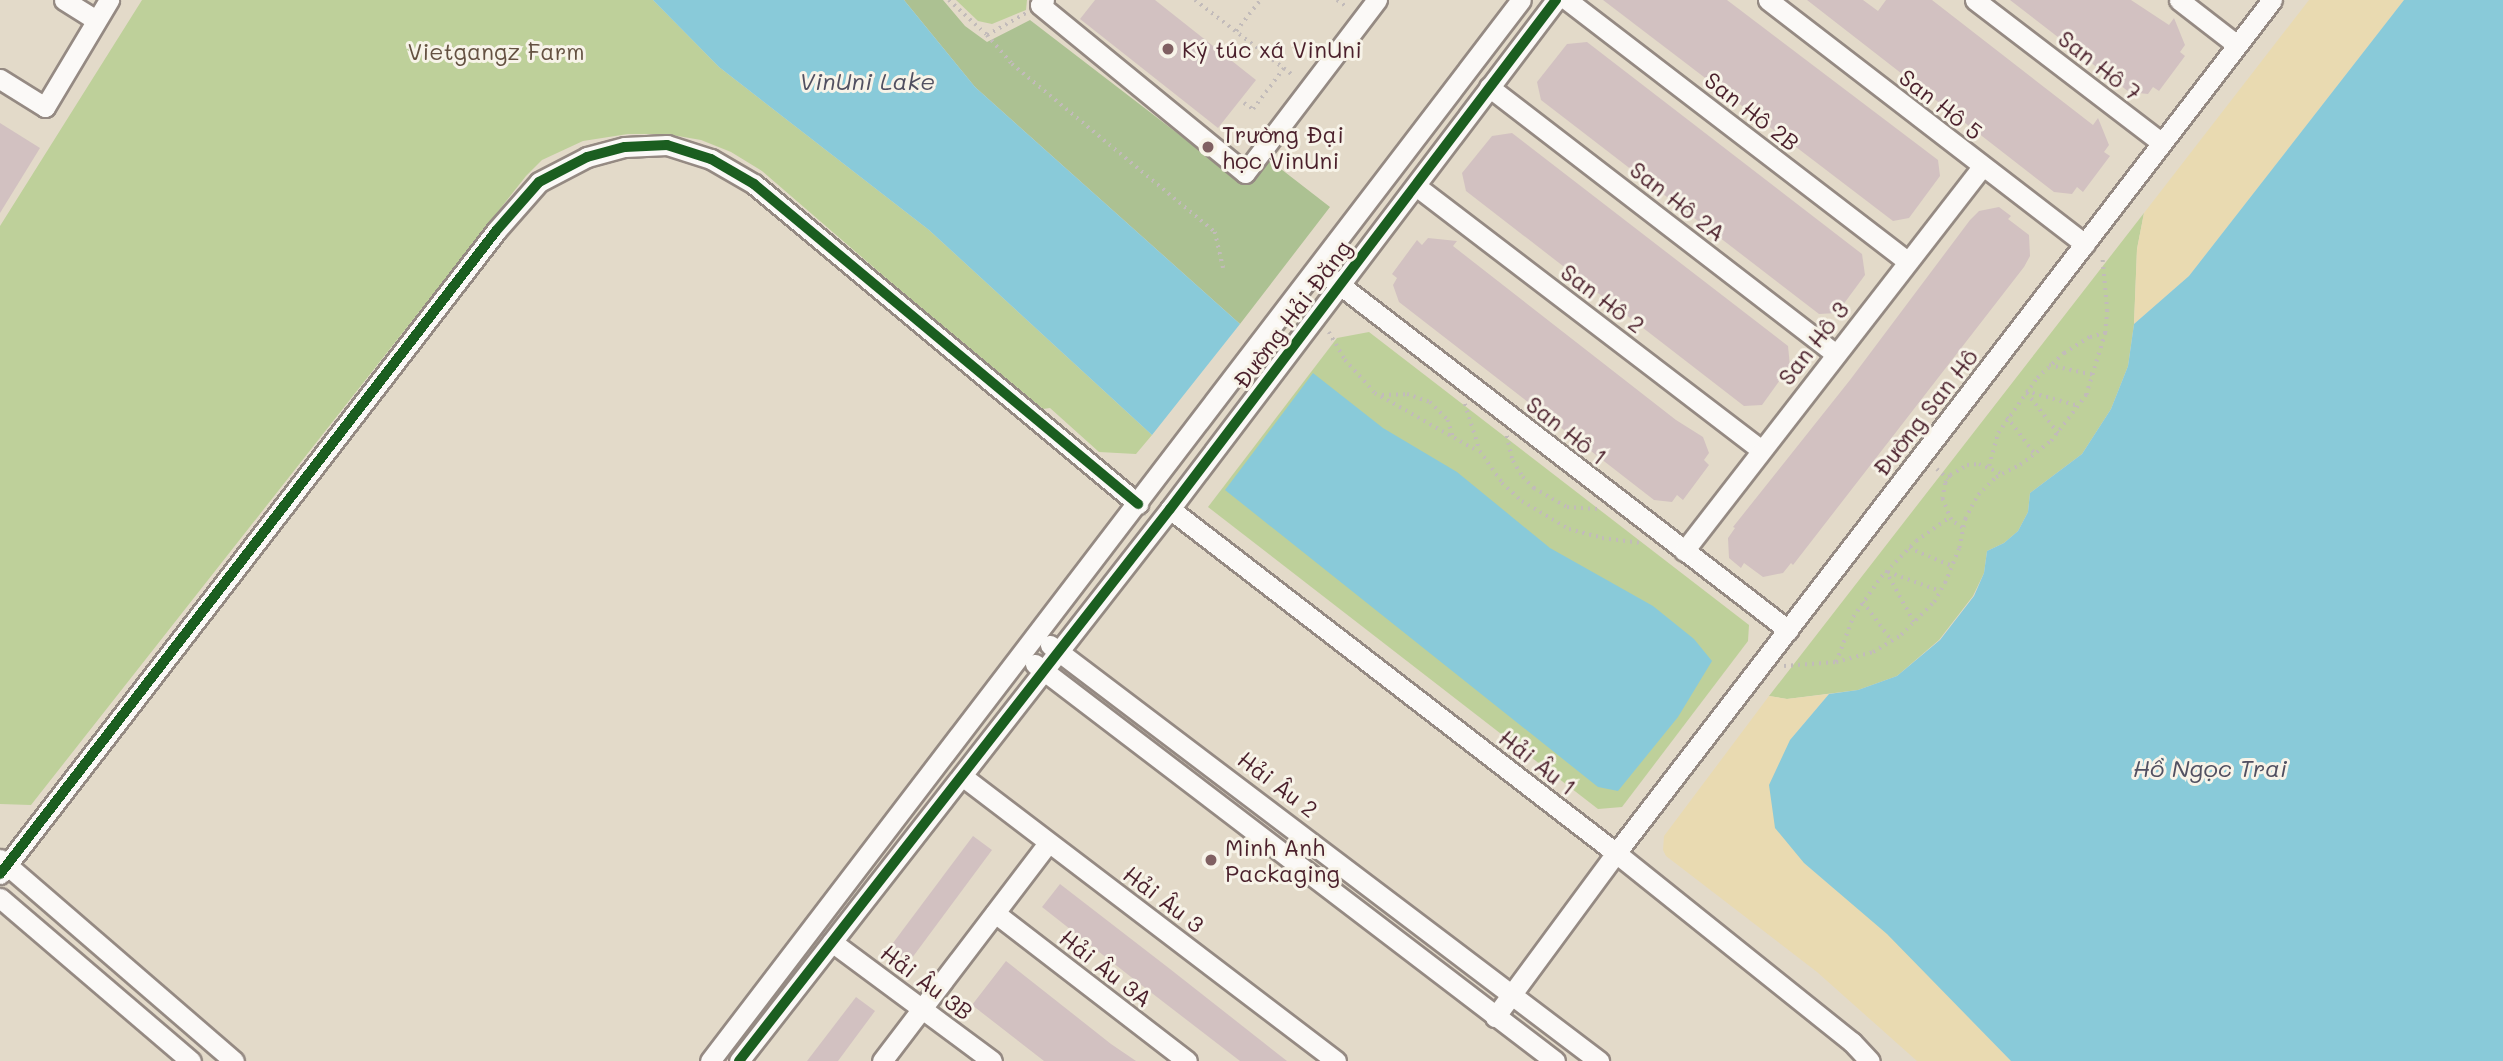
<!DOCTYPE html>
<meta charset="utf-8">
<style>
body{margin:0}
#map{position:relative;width:2503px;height:1061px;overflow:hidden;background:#e3dac9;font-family:Mali,sans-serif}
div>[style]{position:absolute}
.green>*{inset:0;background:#bed09a}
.forest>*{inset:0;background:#acc192}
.sand>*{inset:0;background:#e9dab1}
.water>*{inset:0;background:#89cad9}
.building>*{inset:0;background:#d2c1c1}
.path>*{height:3.5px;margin-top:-1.75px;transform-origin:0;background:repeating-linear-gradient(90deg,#c2bbba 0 2px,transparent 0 7px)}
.roads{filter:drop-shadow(2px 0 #958a83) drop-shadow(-2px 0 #958a83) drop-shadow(0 2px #958a83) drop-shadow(0 -2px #958a83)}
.minor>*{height:19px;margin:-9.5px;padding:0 9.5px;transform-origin:9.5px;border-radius:9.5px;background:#fbf9f7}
.cycleway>*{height:10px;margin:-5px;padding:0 5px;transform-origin:5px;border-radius:5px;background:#1b5e20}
.dots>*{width:19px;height:19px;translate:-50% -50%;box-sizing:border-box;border:4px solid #f7f3e8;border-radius:50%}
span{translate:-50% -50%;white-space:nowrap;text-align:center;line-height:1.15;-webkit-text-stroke:6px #f7f3e8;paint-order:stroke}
.poi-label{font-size:23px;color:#4a1f2b}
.left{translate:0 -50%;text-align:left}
.park-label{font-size:23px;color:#645141}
.street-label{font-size:23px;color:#4a1f2b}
.water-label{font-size:24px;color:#515061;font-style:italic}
</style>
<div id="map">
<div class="green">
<i style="clip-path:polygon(142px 0,653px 0,719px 67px,929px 230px,1152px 435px,1136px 454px,1099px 452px,1050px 408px,1043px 409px,893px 284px,762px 171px,731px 152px,701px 140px,666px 134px,628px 134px,583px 141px,542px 160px,526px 176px,31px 805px,0 804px,0 226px)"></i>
<i style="clip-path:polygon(956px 0,1027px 0,1026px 10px,992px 24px,978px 21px)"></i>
<i style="clip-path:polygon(2144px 213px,2137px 249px,2134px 324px,2128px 366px,2111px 409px,2082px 454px,2030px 493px,2028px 512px,2018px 531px,2004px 543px,1987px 551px,1984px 573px,1973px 596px,1939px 640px,1897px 676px,1858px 690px,1787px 699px,1769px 696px)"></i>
<i style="clip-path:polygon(1369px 332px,1749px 625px,1748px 641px,1622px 807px,1598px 809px,1208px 507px,1337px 338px)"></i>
</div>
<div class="forest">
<i style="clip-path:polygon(904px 0,943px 0,965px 26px,987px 42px,1030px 20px,1237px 179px,1247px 180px,1256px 175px,1268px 159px,1330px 207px,1240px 324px,975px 87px)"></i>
</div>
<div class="sand">
<i style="clip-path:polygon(2309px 0,2404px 0,2189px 276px,2134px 324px,2137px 249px,2144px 213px)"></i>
<i style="clip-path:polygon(1829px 694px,1790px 740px,1804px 863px,1887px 933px,2011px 1061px,1917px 1061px,1817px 972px,1666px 856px,1663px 850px,1664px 836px,1769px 696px,1787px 699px)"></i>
</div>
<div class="water">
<i style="clip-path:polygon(653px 0,904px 0,975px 87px,1240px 324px,1152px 435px,929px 230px,719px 67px)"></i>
<i style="clip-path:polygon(2404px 0,2503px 0,2503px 1061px,2011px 1061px,1887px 934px,1804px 863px,1775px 828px,1769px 785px,1790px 740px,1829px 694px,1858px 690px,1897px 676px,1940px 640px,1974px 596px,1984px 573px,1987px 551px,2004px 543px,2018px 531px,2028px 512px,2030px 493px,2082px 454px,2111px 409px,2128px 366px,2134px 324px,2189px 276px)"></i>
<i style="clip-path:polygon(1313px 373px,1383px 428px,1457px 472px,1550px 548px,1653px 606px,1694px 639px,1712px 661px,1678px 717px,1618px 791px,1598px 787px,1225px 490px)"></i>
</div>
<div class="building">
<i style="clip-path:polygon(1095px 0,1155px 0,1256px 80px,1218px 128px,1080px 19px)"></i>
<i style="clip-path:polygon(1603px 0,1727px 0,1938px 160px,1940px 176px,1909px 218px,1893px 221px)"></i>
<i style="clip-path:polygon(1807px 0,1863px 0,1878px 11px,1886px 0,1932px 0,2093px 125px,2098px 118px,2109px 145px,2104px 152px,2110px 156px,2083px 192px,2077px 187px,2072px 194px,2054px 192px)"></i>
<i style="clip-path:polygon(2010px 0,2131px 0,2169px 25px,2174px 18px,2185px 45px,2180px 52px,2185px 56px,2159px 91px,2153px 87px,2148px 94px,2129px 92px)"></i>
<i style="clip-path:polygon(1587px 42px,1862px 254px,1865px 275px,1837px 313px,1819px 314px,1541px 100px,1537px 82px,1567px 44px)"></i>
<i style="clip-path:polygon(0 123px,40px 148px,0 213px)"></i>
<i style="clip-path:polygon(1512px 133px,1788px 346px,1790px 366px,1762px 405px,1744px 406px,1466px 191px,1462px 173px,1492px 136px)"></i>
<i style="clip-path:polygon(1999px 207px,2011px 216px,2008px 219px,2029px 235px,2030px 256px,2024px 267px,1793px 565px,1791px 563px,1783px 573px,1763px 577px,1744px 563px,1741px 568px,1729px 558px,1728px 538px,1735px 528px,1733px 527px,1850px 380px,1970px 220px,1979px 211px)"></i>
<i style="clip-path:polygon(1428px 238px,1457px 241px,1453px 246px,1676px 420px,1703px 437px,1709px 453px,1704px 460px,1709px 465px,1683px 500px,1677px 495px,1672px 502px,1654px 500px,1399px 302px,1393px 285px,1397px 278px,1392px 274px,1417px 240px,1422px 245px)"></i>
<i style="clip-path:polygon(973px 836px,992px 850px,909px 962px,890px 947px)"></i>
<i style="clip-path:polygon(1060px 884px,1170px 969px,1287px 1061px,1240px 1061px,1131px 977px,1042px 907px)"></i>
<i style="clip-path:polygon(1006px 961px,1111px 1044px,1136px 1061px,1044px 1061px,972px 1005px)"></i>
<i style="clip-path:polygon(856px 997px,875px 1011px,838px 1061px,807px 1061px)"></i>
</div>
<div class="path">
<i style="left:949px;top:0;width:52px;rotate:42.6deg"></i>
<i style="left:987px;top:35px;width:38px;rotate:49deg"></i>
<i style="left:1012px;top:64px;width:264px;rotate:39.6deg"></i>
<i style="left:1215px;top:232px;width:37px;rotate:77deg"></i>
<i style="left:1195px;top:0;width:125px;rotate:37.5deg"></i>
<i style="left:1337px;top:0;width:12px;rotate:35deg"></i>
<i style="left:1236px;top:31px;width:39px;rotate:-52deg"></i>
<i style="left:987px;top:35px;width:45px;rotate:-29.4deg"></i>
<i style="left:1244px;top:103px;width:11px;rotate:34deg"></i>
<i style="left:1253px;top:109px;width:51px;rotate:-52.9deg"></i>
<i style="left:1329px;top:332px;width:32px;rotate:60deg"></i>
<i style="left:1345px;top:360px;width:45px;rotate:47.7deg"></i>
<i style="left:1375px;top:393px;width:118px;rotate:29.4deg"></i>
<i style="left:2049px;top:365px;width:46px;rotate:12.5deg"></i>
<i style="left:2026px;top:391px;width:55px;rotate:15.8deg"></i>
<i style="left:2027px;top:393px;width:51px;rotate:52.2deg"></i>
<i style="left:1382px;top:395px;width:25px;rotate:-2deg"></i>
<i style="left:1407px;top:394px;width:24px;rotate:19deg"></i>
<i style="left:1430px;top:402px;width:25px;rotate:45deg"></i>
<i style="left:1448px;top:420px;width:19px;rotate:74deg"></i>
<i style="left:1465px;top:404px;width:49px;rotate:72.3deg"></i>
<i style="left:1480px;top:451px;width:39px;rotate:55deg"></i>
<i style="left:1502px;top:483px;width:27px;rotate:42deg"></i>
<i style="left:1522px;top:501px;width:55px;rotate:30.8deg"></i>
<i style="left:1569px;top:529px;width:34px;rotate:15deg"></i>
<i style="left:1602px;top:538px;width:40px;rotate:7.1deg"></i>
<i style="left:2007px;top:417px;width:46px;rotate:52.9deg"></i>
<i style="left:1507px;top:436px;width:26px;rotate:77deg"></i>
<i style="left:1513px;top:461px;width:19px;rotate:58deg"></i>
<i style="left:1523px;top:477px;width:16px;rotate:45deg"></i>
<i style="left:1534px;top:488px;width:38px;rotate:30deg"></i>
<i style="left:1567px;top:507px;width:30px;rotate:4deg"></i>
<i style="left:1989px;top:466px;width:34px;rotate:-75deg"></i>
<i style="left:1998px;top:433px;width:67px;rotate:-54.7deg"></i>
<i style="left:2037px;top:378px;width:37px;rotate:-43deg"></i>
<i style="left:2064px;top:353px;width:31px;rotate:-32deg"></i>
<i style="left:2090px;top:337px;width:16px;rotate:-15deg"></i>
<i style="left:1937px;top:469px;width:15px;rotate:42deg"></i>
<i style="left:1962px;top:528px;width:14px;rotate:-144deg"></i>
<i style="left:1951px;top:520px;width:23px;rotate:-113deg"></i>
<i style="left:1942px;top:499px;width:16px;rotate:-79deg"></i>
<i style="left:1945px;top:483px;width:9px;rotate:-58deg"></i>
<i style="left:1950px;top:475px;width:20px;rotate:-30deg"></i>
<i style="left:1967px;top:465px;width:12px;rotate:-5deg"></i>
<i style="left:1979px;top:464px;width:25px;rotate:23deg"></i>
<i style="left:1909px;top:548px;width:47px;rotate:22.7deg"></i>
<i style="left:1886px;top:571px;width:58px;rotate:61.2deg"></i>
<i style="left:1888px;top:572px;width:55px;rotate:20.1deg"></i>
<i style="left:1863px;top:602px;width:49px;rotate:53.4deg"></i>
<i style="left:1836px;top:662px;width:48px;rotate:-69.3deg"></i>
<i style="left:1853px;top:617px;width:49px;rotate:-55deg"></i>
<i style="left:1881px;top:577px;width:50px;rotate:-45.8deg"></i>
<i style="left:1916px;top:541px;width:42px;rotate:-35.2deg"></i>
<i style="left:1784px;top:666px;width:52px;rotate:-4.4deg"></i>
<i style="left:1836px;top:662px;width:38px;rotate:-15deg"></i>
<i style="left:1873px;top:652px;width:33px;rotate:-31deg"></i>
<i style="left:1901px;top:635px;width:47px;rotate:-45deg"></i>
<i style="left:1934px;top:602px;width:22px;rotate:-60deg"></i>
<i style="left:1945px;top:583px;width:38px;rotate:-68deg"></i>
<i style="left:1959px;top:548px;width:30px;rotate:-78deg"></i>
<i style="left:1965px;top:519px;width:27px;rotate:-62deg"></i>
<i style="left:1978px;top:495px;width:25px;rotate:-45deg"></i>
<i style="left:1996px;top:477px;width:27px;rotate:-27deg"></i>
<i style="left:2020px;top:465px;width:39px;rotate:-38deg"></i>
<i style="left:2051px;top:441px;width:58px;rotate:-52.7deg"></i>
<i style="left:2086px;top:395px;width:65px;rotate:-73deg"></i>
<i style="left:2105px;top:333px;width:22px;rotate:-85deg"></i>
<i style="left:2107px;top:311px;width:55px;rotate:-95.2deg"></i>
</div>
<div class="roads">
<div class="minor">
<i style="left:64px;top:0;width:38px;rotate:32deg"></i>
<i style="left:1044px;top:0;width:6px;rotate:129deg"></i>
<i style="left:1040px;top:5px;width:265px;rotate:39.3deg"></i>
<i style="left:1245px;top:173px;width:218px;rotate:-52.7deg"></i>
<i style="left:1567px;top:0;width:429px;rotate:37.5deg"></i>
<i style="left:1768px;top:0;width:400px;rotate:37.6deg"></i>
<i style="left:1975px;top:0;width:235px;rotate:37.4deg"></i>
<i style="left:2179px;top:0;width:73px;rotate:37.8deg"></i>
<i style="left:0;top:79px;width:53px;rotate:31.9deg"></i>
<i style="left:45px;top:107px;width:125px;rotate:-59.1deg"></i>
<i style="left:1489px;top:87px;width:438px;rotate:37.6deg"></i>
<i style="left:1416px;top:186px;width:434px;rotate:37.4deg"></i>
<i style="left:1331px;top:278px;width:577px;rotate:37.6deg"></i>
<i style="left:1170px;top:509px;width:563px;rotate:37.64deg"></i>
<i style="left:1616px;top:853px;width:302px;rotate:38.7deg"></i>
<i style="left:1852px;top:1042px;width:26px;rotate:47deg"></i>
<i style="left:1684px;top:551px;width:486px;rotate:-52.2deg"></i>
<i style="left:1050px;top:645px;width:689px;rotate:37.15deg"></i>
<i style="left:1035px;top:664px;width:654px;rotate:37.36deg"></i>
<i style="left:962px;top:776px;width:470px;rotate:37.3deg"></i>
<i style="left:0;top:859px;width:309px;rotate:40.8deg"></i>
<i style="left:0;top:874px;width:812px;rotate:-52.35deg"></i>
<i style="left:496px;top:231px;width:65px;rotate:-48.7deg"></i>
<i style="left:539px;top:182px;width:54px;rotate:-27.5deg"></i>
<i style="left:587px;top:157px;width:39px;rotate:-15deg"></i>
<i style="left:625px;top:147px;width:42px;rotate:-2.7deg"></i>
<i style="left:667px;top:145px;width:46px;rotate:17.7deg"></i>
<i style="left:711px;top:159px;width:50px;rotate:30.2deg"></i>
<i style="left:754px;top:184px;width:500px;rotate:39.8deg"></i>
<i style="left:0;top:898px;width:251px;rotate:40.5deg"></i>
<i style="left:995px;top:913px;width:242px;rotate:37.6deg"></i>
<i style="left:832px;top:942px;width:199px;rotate:36.6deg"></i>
<i style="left:1495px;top:1017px;width:204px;rotate:-53.6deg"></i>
<i style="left:1616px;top:853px;width:1076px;rotate:-52.44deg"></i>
<i style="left:710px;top:1061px;width:1335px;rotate:-52.61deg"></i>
<i style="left:739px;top:1061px;width:700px;rotate:-52.02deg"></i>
<i style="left:1170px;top:509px;width:639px;rotate:-52.83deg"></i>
<i style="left:882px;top:1061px;width:274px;rotate:-52.7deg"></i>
</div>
</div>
<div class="cycleway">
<i style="left:0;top:874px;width:812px;rotate:-52.35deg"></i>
<i style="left:496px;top:231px;width:65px;rotate:-48.7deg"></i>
<i style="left:539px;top:182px;width:54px;rotate:-27.5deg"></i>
<i style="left:587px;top:157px;width:39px;rotate:-15deg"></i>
<i style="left:625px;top:147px;width:42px;rotate:-2.7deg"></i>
<i style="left:667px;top:145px;width:46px;rotate:17.7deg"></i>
<i style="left:711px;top:159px;width:50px;rotate:30.2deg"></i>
<i style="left:754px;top:184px;width:500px;rotate:39.8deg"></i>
<i style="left:739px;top:1061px;width:700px;rotate:-52.02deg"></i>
<i style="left:1170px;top:509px;width:639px;rotate:-52.83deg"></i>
</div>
<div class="dots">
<i style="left:1168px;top:49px;background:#806062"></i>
<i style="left:1208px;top:147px;background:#806062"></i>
<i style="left:1211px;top:860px;background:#806062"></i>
</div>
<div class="poi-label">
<span class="left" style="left:1182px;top:49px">Ký túc xá VinUni</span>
<span class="left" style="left:1222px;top:147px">Trường Đại<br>học VinUni</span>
<span class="left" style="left:1225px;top:860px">Minh Anh<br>Packaging</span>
</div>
<div class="park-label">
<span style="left:496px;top:51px">Vietgangz Farm</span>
</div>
<div class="street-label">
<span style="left:2100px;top:65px;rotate:38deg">San Hô 7</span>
<span style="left:1941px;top:104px;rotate:38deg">San Hô 5</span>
<span style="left:1752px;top:111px;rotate:38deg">San Hô 2B</span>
<span style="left:1678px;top:201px;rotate:38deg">San Hô 2A</span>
<span style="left:1603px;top:298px;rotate:37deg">San Hô 2</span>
<span style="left:1292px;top:314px;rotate:-53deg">Đường Hải Đăng</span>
<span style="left:1813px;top:343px;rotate:-52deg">San Hô 3</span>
<span style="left:1925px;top:412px;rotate:-52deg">Đường San Hô</span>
<span style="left:1567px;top:430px;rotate:38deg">San Hô 1</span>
<span style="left:1538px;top:762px;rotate:38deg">Hải Âu 1</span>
<span style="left:1278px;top:784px;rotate:37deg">Hải Âu 2</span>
<span style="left:1164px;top:899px;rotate:37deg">Hải Âu 3</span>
<span style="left:1106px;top:968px;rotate:38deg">Hải Âu 3A</span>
<span style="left:927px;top:982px;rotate:37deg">Hải Âu 3B</span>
</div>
<div class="water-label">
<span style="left:867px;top:81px">VinUni Lake</span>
<span style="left:2210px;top:768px">Hồ Ngọc Trai</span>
</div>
</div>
